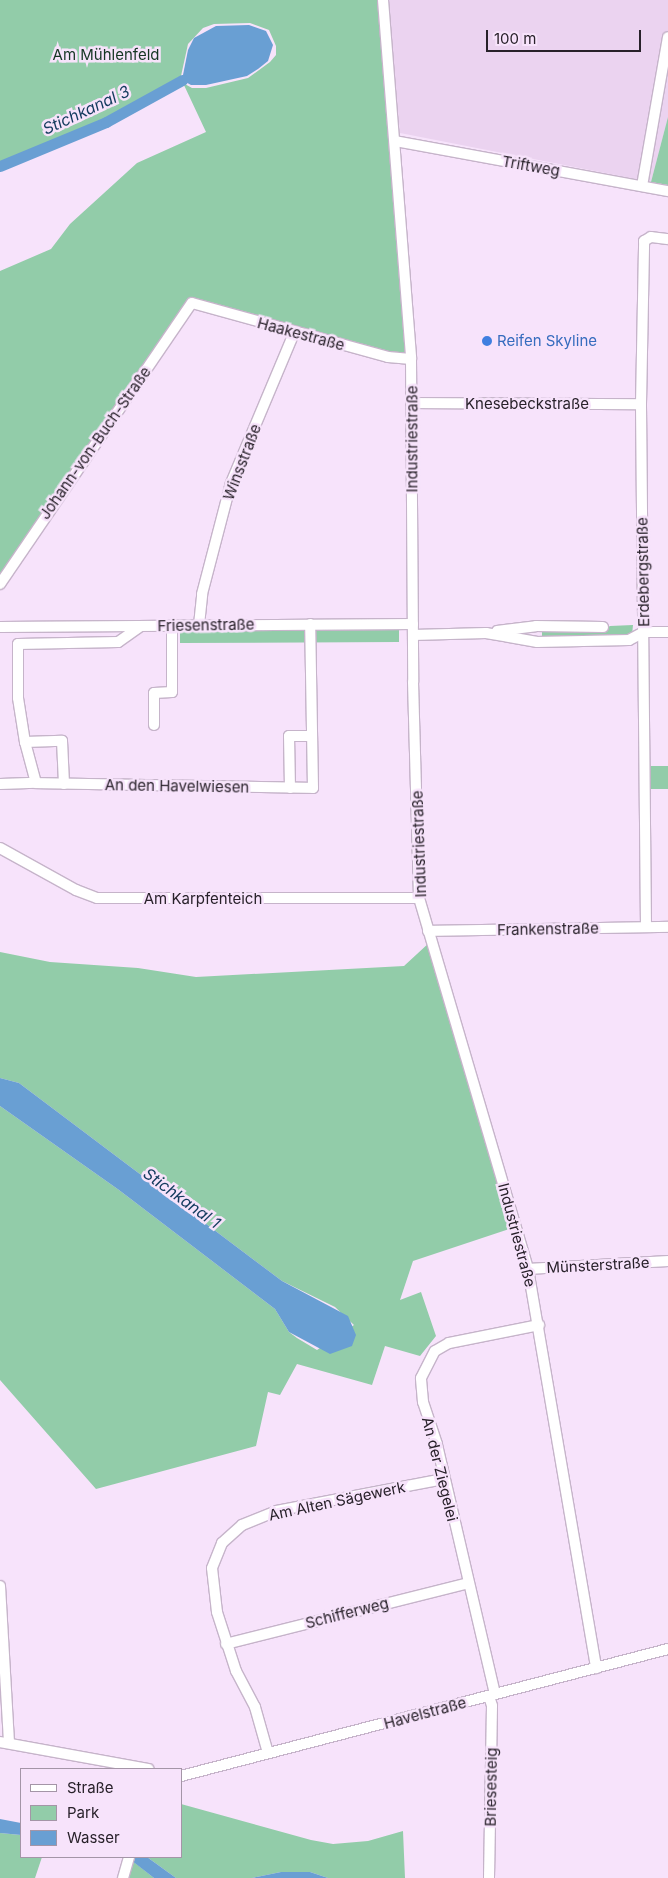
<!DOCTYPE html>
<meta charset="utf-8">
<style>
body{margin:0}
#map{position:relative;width:668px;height:1878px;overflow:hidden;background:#f7e3fb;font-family:Inter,sans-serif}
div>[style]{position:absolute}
.built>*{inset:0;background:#ebd3f0}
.green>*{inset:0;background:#92cca9}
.water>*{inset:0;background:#699fd3}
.canal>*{height:11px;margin:-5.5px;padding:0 5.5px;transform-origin:5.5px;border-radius:5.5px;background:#699fd3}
.roads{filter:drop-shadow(1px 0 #c6b4ca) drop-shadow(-1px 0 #c6b4ca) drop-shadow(0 1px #c6b4ca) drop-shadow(0 -1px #c6b4ca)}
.minor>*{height:10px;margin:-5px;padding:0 5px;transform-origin:5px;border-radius:5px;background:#fff}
.dots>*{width:14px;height:14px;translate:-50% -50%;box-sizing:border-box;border:2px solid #f7e3fb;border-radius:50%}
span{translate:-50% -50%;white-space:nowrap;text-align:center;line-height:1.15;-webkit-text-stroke:5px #f7e3fb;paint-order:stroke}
.park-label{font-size:15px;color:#153523}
.street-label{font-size:15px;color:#28212a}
.shop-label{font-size:15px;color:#366cbe}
.left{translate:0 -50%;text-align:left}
.water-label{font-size:16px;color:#123a5d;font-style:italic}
.legend{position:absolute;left:20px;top:1768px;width:162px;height:90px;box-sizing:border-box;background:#f7e3fb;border:1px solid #a495a7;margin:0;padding:6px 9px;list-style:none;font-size:15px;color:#28212a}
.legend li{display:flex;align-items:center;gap:10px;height:25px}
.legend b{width:25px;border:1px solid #a495a7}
.scale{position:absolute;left:486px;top:30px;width:155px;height:22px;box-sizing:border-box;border:2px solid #28212a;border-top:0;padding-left:6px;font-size:15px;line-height:18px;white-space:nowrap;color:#28212a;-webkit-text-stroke:4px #f7e3fb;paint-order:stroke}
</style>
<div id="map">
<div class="built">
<i style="clip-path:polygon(387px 0,668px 0,668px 117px,651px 182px,400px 133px)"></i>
</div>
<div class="green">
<i style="clip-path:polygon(0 0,380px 0,406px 353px,387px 352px,187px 305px,0 577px,0 271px,51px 249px,70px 224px,137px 163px,206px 132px,183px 83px,192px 88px,206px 88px,248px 78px,270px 62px,276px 55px,276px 46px,269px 30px,250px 23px,214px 24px,203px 28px,188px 44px,181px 76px,106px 118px,0 162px)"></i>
<i style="clip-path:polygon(668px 117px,668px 185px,651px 182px)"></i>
<i style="clip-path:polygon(633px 625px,632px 635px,542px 637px,542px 632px,603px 630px,610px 626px)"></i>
<i style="clip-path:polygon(399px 627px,399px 642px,180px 643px,180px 628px)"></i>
<i style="clip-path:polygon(648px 766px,668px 766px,668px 789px,648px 789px)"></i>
<i style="clip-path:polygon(430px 942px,512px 1228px,413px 1261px,400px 1300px,421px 1292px,436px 1336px,420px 1356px,385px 1346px,372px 1385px,297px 1364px,280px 1395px,268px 1392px,256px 1446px,96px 1489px,0 1380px,0 1106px,119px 1190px,275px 1309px,289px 1332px,297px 1338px,317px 1350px,354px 1325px,335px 1307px,282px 1281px,19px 1083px,0 1078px,0 952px,50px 962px,138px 968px,196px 977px,404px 966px)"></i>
<i style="clip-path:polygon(181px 1804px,311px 1840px,333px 1844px,368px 1841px,403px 1831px,405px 1878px,328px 1878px,310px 1872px,281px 1872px,252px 1878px,176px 1878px,147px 1857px,181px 1857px)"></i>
<i style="clip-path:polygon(0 1833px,21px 1835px,21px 1857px,42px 1857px,35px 1878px,0 1878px)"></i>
<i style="clip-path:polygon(130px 1859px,154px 1878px,125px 1878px)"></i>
</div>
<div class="water">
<i style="clip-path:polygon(249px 25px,266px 31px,273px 45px,268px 61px,258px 69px,247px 76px,206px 85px,191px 85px,182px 80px,188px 50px,194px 38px,216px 26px)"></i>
<i style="clip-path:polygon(0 1078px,19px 1083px,282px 1281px,348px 1316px,356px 1335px,352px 1346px,330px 1354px,289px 1332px,275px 1309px,119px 1190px,0 1106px)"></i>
<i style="clip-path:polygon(0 1819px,21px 1823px,21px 1835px,0 1833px)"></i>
<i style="clip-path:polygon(127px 1857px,147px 1857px,176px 1878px,154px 1878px)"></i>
<i style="clip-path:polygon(281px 1872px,310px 1872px,328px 1878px,252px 1878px)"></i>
</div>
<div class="canal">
<i style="left:0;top:166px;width:115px;rotate:-22.5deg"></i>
<i style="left:106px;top:122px;width:87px;rotate:-28.9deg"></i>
</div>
<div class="roads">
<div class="minor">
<i style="left:383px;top:0;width:360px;rotate:85.5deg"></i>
<i style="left:411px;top:359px;width:323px;rotate:89.6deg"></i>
<i style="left:413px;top:682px;width:216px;rotate:88.4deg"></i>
<i style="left:419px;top:898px;width:387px;rotate:73.6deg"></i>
<i style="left:528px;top:1269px;width:405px;rotate:80.3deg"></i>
<i style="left:395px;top:141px;width:278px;rotate:10.4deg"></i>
<i style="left:642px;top:186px;width:151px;rotate:-80.1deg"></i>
<i style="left:412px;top:403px;width:229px;rotate:0.3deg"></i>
<i style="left:0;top:584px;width:340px;rotate:-55.7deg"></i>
<i style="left:192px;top:303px;width:203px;rotate:15.4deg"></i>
<i style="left:388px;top:357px;width:23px;rotate:5deg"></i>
<i style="left:199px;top:625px;width:31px;rotate:-84deg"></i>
<i style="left:202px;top:594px;width:115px;rotate:-75.4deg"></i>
<i style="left:231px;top:483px;width:163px;rotate:-67.2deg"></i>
<i style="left:141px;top:626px;width:28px;rotate:145deg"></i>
<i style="left:118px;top:642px;width:100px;rotate:178.9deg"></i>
<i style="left:18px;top:644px;width:54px;rotate:90deg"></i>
<i style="left:18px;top:698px;width:45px;rotate:81deg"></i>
<i style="left:25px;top:742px;width:42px;rotate:75deg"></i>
<i style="left:36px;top:783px;width:277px;rotate:1deg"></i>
<i style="left:313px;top:788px;width:164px;rotate:-91deg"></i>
<i style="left:0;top:627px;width:413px;rotate:-0.4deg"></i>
<i style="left:497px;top:631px;width:39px;rotate:-7deg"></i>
<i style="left:536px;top:626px;width:67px;rotate:0.9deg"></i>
<i style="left:413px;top:635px;width:73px;rotate:-1.6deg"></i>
<i style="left:486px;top:633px;width:52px;rotate:10deg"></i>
<i style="left:537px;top:642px;width:92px;rotate:-1.2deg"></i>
<i style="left:629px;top:640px;width:17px;rotate:-28deg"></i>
<i style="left:644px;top:632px;width:24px"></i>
<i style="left:154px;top:725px;width:32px;rotate:-90deg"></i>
<i style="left:154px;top:693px;width:18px;rotate:-3deg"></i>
<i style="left:172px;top:692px;width:67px;rotate:-90deg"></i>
<i style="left:25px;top:742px;width:37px;rotate:-2deg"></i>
<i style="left:62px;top:741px;width:43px;rotate:87.3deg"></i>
<i style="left:0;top:784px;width:36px;rotate:-2deg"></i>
<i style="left:290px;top:788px;width:52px;rotate:-91.1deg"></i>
<i style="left:289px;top:736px;width:23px"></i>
<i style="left:0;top:848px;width:87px;rotate:28.9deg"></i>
<i style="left:76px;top:890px;width:22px;rotate:21deg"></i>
<i style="left:97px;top:898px;width:322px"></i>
<i style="left:646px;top:927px;width:523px;rotate:-90.55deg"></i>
<i style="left:641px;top:404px;width:163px;rotate:-88.9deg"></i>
<i style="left:644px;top:241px;width:8px;rotate:-30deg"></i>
<i style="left:651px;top:237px;width:17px;rotate:7deg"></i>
<i style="left:428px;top:931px;width:240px;rotate:-1deg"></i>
<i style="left:528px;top:1269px;width:140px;rotate:-3.3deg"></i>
<i style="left:0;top:1586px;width:157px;rotate:86.7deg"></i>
<i style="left:226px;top:1644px;width:250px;rotate:-14.1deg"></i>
<i style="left:495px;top:1694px;width:257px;rotate:-103.1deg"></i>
<i style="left:437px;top:1444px;width:44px;rotate:-108.4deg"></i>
<i style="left:423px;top:1402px;width:24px;rotate:-95deg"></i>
<i style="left:421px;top:1378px;width:30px;rotate:-63deg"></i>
<i style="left:435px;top:1351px;width:16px;rotate:-30deg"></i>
<i style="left:449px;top:1343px;width:92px;rotate:-11.3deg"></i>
<i style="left:489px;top:1696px;width:10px;rotate:73deg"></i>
<i style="left:492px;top:1706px;width:172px;rotate:91deg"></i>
<i style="left:0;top:1742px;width:151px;rotate:10.3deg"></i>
<i style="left:268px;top:1753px;width:48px;rotate:-105.8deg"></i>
<i style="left:255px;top:1707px;width:41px;rotate:-117.8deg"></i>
<i style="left:236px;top:1671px;width:62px;rotate:-107.9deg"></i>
<i style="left:217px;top:1612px;width:44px;rotate:-96.5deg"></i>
<i style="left:212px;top:1568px;width:27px;rotate:-68deg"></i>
<i style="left:222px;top:1543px;width:27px;rotate:-42deg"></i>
<i style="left:242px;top:1525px;width:37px;rotate:-22deg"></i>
<i style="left:276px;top:1511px;width:171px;rotate:-10.8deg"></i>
<i style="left:181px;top:1776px;width:503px;rotate:-14.62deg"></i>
<i style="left:123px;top:1878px;width:22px;rotate:-74deg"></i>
</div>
</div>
<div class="dots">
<i style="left:487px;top:341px;background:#3f7fe0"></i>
</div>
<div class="park-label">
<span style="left:106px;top:55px">Am Mühlenfeld</span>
</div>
<div class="street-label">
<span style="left:531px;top:166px;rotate:10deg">Triftweg</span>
<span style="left:301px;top:334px;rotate:15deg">Haakestraße</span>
<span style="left:527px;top:404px">Knesebeckstraße</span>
<span style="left:412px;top:439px;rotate:-90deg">Industriestraße</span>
<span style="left:95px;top:443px;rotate:-55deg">Johann-von-Buch-Straße</span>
<span style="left:242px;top:462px;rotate:-69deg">Winsstraße</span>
<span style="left:643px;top:572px;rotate:-91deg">Erdebergstraße</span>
<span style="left:206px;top:625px;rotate:-1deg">Friesenstraße</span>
<span style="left:177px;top:786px;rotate:1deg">An den Havelwiesen</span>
<span style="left:419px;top:844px;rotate:-92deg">Industriestraße</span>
<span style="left:203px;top:899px">Am Karpfenteich</span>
<span style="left:548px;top:929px;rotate:-1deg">Frankenstraße</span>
<span style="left:517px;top:1235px;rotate:75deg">Industriestraße</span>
<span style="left:598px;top:1265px;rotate:-3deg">Münsterstraße</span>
<span style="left:440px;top:1469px;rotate:76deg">An der Ziegelei</span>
<span style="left:337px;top:1501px;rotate:-12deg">Am Alten Sägewerk</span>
<span style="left:347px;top:1613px;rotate:-14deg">Schifferweg</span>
<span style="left:425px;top:1713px;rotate:-15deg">Havelstraße</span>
<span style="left:491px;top:1787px;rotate:-89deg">Briesesteig</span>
</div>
<div class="shop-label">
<span class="left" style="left:497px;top:341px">Reifen Skyline</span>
</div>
<div class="water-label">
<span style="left:86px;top:110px;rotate:-25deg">Stichkanal 3</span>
<span style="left:182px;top:1198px;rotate:36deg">Stichkanal 1</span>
</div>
<ul class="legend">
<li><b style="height:6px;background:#fff"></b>Straße</li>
<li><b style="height:14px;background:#92cca9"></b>Park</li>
<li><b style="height:14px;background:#699fd3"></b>Wasser</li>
</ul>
<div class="scale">100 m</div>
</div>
